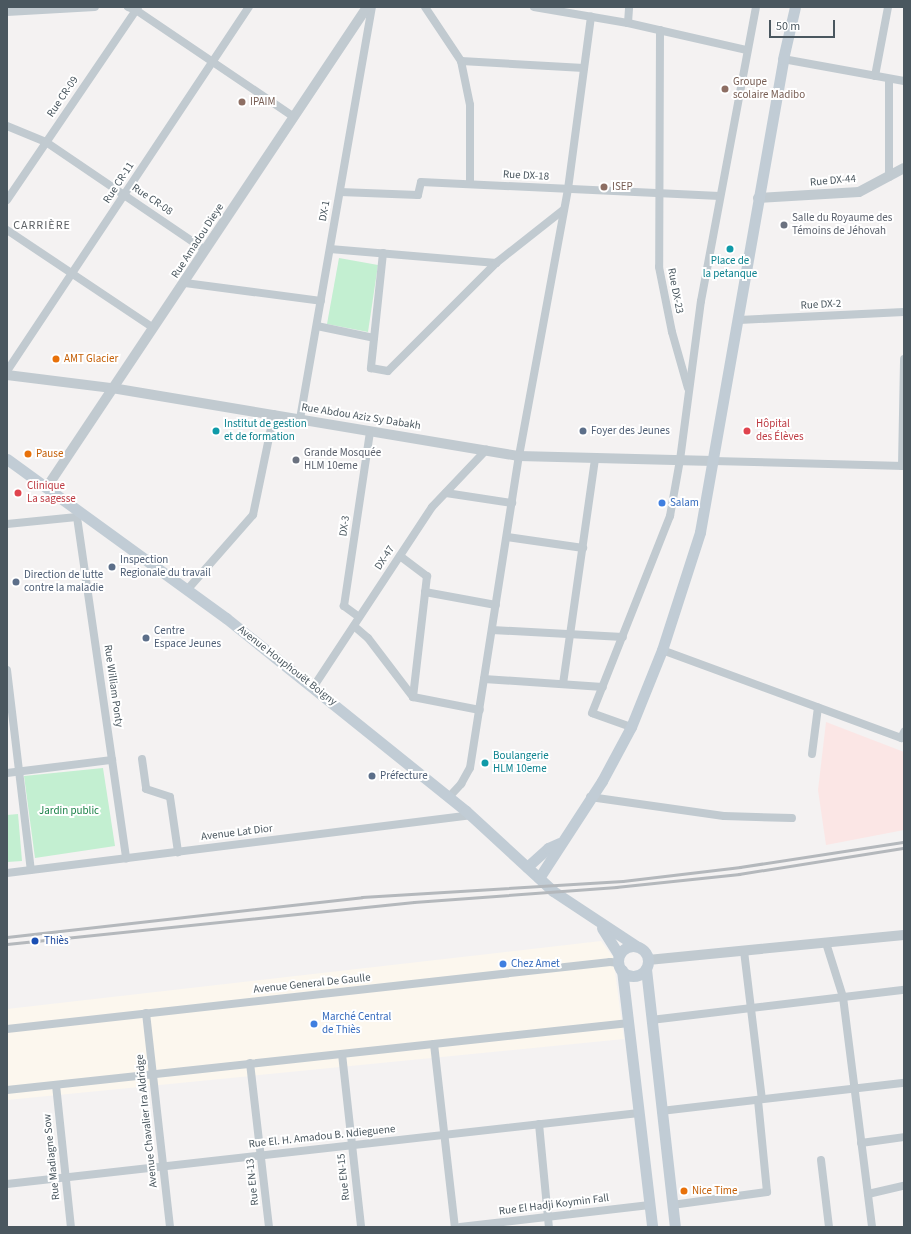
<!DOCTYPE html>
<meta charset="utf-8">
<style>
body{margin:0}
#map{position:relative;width:911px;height:1234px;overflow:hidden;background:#f4f2f2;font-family:"Source Sans 3",sans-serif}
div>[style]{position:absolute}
.commercial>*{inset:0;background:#fcf7ee}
.medical>*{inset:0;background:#fbe6e5}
.green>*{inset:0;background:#c3efd1}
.minor>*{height:8px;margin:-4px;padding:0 4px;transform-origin:4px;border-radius:4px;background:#c1cad0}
.tertiary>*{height:10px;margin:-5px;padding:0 5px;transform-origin:5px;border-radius:5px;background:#c1cad0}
.secondary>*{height:11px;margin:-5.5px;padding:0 5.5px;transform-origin:5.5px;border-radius:5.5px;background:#c1ccd5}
.secondary>.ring{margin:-5.5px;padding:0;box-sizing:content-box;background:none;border:11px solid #c1ccd5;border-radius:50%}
.rail>*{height:2.5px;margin:-1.25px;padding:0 1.25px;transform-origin:1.25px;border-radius:1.25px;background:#b4b8bc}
.dots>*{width:11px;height:11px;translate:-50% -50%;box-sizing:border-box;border:2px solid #fff;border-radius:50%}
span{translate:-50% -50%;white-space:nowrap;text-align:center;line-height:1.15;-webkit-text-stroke:4px #fff;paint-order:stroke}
.education-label{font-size:11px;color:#785e54}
.left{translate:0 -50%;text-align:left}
.street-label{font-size:11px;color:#4a575f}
.worship-label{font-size:11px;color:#5b616d}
.culture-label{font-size:11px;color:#0d838f}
.food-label{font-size:11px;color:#c56008}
.health-label{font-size:11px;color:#be3a42}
.service-label{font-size:11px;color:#4e5e75}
.shop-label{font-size:11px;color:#366cbe}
.park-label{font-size:11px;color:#1a8147}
.transit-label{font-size:11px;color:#164399}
.neighbourhood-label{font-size:12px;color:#5f6367;letter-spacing:1px}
.frame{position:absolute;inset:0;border:8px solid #4a575f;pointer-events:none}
.scale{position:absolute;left:769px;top:20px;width:66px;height:18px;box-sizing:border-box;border:2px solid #4a575f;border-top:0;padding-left:5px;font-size:12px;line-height:14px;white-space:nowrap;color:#4a575f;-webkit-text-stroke:3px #fff;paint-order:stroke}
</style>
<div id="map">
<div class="commercial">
<i style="clip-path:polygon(601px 941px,613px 957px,624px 1039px,7px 1100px,7px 1009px)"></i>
</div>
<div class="medical">
<i style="clip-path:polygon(826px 722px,904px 752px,904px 830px,826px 845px,818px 790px)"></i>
</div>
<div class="green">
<i style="clip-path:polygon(339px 258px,378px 265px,368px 332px,327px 324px)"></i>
<i style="clip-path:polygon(103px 768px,115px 846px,35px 858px,24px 776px)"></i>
<i style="clip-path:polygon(18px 814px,22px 861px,7px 862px,7px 815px)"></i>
</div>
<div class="minor">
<i style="left:128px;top:7px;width:9px;rotate:21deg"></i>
<i style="left:136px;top:10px;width:191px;rotate:34.1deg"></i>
<i style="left:425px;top:7px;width:65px;rotate:56.3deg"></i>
<i style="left:461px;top:61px;width:123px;rotate:3.3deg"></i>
<i style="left:534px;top:7px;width:95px;rotate:9.7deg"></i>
<i style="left:628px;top:23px;width:122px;rotate:12.8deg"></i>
<i style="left:7px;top:12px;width:88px;rotate:-3.3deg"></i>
<i style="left:628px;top:23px;width:16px;rotate:-86deg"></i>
<i style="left:660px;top:30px;width:237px;rotate:90.2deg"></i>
<i style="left:659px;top:267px;width:66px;rotate:78.7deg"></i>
<i style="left:672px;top:332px;width:58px;rotate:74.1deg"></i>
<i style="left:783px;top:59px;width:123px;rotate:10.3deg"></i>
<i style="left:461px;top:61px;width:45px;rotate:78.4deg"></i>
<i style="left:470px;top:105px;width:79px;rotate:90deg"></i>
<i style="left:875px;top:76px;width:70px;rotate:-79.3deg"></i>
<i style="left:889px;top:79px;width:98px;rotate:90deg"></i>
<i style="left:7px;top:126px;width:42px;rotate:22.3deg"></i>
<i style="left:46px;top:142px;width:192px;rotate:34.2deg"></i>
<i style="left:340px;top:192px;width:78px;rotate:2.2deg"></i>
<i style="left:418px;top:195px;width:13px;rotate:-77deg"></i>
<i style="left:421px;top:182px;width:299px;rotate:2.7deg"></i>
<i style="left:7px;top:200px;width:233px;rotate:-55.8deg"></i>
<i style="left:7px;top:230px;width:174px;rotate:33.8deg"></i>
<i style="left:330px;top:249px;width:167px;rotate:4.8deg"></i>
<i style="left:383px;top:253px;width:116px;rotate:96deg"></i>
<i style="left:371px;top:368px;width:17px;rotate:10deg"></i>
<i style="left:388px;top:371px;width:153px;rotate:-45deg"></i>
<i style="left:496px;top:263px;width:85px;rotate:-38.3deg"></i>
<i style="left:185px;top:283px;width:137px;rotate:7.5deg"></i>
<i style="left:739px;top:320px;width:165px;rotate:-2.8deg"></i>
<i style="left:317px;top:326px;width:58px;rotate:11.9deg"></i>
<i style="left:7px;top:371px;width:437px;rotate:-56.4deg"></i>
<i style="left:300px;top:419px;width:418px;rotate:-80.1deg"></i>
<i style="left:713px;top:461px;width:191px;rotate:1.5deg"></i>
<i style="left:902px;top:466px;width:107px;rotate:-88.9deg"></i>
<i style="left:446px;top:493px;width:67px;rotate:8.6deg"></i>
<i style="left:77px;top:517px;width:345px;rotate:81.8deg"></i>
<i style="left:7px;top:524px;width:70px;rotate:-5.7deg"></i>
<i style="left:507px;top:537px;width:77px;rotate:8.2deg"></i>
<i style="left:400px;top:556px;width:34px;rotate:37deg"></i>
<i style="left:427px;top:576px;width:122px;rotate:96.6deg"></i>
<i style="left:187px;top:590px;width:100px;rotate:-48.7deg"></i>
<i style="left:253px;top:515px;width:103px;rotate:-78.3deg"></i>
<i style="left:425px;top:592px;width:72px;rotate:10.4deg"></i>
<i style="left:359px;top:617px;width:19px;rotate:-144deg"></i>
<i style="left:344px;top:606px;width:177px;rotate:-81.5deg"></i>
<i style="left:354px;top:626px;width:18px;rotate:41deg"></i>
<i style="left:368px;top:638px;width:74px;rotate:52.7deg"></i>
<i style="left:413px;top:697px;width:68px;rotate:11deg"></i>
<i style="left:492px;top:630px;width:131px;rotate:3.1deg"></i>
<i style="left:662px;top:650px;width:255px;rotate:20.2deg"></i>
<i style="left:901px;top:738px;width:7px;rotate:-63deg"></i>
<i style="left:7px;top:670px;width:201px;rotate:83.2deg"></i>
<i style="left:484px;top:679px;width:119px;rotate:3.8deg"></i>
<i style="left:563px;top:684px;width:228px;rotate:-81.9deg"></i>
<i style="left:314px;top:686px;width:214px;rotate:-56.6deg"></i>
<i style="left:432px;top:507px;width:79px;rotate:-46.5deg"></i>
<i style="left:631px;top:727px;width:41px;rotate:-160.3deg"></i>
<i style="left:592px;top:713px;width:212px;rotate:-68.4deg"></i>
<i style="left:670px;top:516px;width:57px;rotate:-79.9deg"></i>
<i style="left:680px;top:460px;width:160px;rotate:-82.5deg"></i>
<i style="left:701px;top:301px;width:299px;rotate:-79.4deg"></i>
<i style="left:812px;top:754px;width:47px;rotate:-82.7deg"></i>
<i style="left:142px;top:759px;width:30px;rotate:82deg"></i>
<i style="left:146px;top:789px;width:25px;rotate:18deg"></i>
<i style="left:170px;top:797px;width:56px;rotate:81.7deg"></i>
<i style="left:7px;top:773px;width:106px;rotate:-7.1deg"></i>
<i style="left:449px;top:797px;width:18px;rotate:-47deg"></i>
<i style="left:461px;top:784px;width:18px;rotate:-61deg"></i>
<i style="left:470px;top:768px;width:316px;rotate:-81.1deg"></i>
<i style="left:519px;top:456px;width:271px;rotate:-79.6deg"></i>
<i style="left:568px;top:189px;width:174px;rotate:-82.4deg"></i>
<i style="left:590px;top:797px;width:135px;rotate:8.1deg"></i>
<i style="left:724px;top:816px;width:68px;rotate:1.7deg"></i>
<i style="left:7px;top:873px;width:467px;rotate:-7.1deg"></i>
<i style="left:826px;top:943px;width:57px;rotate:72.5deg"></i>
<i style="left:843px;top:997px;width:232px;rotate:82.8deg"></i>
<i style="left:744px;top:951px;width:149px;rotate:83.1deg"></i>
<i style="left:146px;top:1013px;width:215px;rotate:83.6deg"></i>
<i style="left:651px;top:1020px;width:255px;rotate:-6.8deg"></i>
<i style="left:7px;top:1029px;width:607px;rotate:-6.34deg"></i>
<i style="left:610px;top:962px;width:9px;rotate:6deg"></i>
<i style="left:434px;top:1044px;width:184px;rotate:83.5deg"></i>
<i style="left:342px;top:1054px;width:174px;rotate:83.7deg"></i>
<i style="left:250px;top:1063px;width:165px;rotate:83.4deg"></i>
<i style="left:56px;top:1085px;width:143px;rotate:84deg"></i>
<i style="left:7px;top:1090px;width:626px;rotate:-6.15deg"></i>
<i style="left:661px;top:1111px;width:245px;rotate:-6.6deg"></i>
<i style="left:539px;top:1124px;width:103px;rotate:84.5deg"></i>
<i style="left:861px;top:1143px;width:43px;rotate:-7.9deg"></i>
<i style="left:821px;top:1160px;width:67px;rotate:83.2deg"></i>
<i style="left:7px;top:1184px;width:636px;rotate:-6.41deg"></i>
<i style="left:868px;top:1194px;width:37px;rotate:-13deg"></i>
<i style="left:672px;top:1205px;width:96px;rotate:-7.8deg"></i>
<i style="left:767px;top:1192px;width:92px;rotate:-95.6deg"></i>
<i style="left:460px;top:1227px;width:191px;rotate:-6.6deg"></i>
</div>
<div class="tertiary">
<i style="left:758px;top:198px;width:101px;rotate:-3.4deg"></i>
<i style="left:859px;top:192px;width:51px;rotate:-28.1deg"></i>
<i style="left:7px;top:375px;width:106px;rotate:7.1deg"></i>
<i style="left:112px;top:388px;width:413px;rotate:9.5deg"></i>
<i style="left:519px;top:456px;width:194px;rotate:1.5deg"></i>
<i style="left:47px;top:487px;width:577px;rotate:-56.31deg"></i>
<i style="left:648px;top:960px;width:257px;rotate:-5.6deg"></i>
</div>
<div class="secondary">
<i style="left:7px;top:459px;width:271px;rotate:36deg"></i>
<i style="left:226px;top:618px;width:308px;rotate:38.8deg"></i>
<i style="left:466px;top:811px;width:118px;rotate:42.6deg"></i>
<i style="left:553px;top:891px;width:100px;rotate:33.5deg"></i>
<i style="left:527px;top:867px;width:28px;rotate:-42deg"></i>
<i style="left:548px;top:848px;width:13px;rotate:-23deg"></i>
<i style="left:539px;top:878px;width:116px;rotate:-57deg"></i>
<i style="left:602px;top:781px;width:61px;rotate:-61.8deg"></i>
<i style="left:631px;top:727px;width:83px;rotate:-68.1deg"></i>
<i style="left:662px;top:650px;width:124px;rotate:-72.1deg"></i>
<i style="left:700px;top:532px;width:480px;rotate:-80deg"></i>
<i style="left:783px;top:59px;width:53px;rotate:-77deg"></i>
<i style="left:602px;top:928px;width:32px;rotate:58deg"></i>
<i class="ring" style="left:618px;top:946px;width:19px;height:19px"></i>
<i style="left:646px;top:969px;width:260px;rotate:83.6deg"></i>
<i style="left:622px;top:970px;width:259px;rotate:83.3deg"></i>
</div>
<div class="rail">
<i style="left:7px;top:937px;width:357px;rotate:-6.4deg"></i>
<i style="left:362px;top:897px;width:261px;rotate:-3.5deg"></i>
<i style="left:623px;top:881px;width:118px;rotate:-6.8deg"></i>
<i style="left:740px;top:867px;width:166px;rotate:-8.7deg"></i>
<i style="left:7px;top:944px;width:409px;rotate:-5.9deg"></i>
<i style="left:414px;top:902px;width:203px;rotate:-4.2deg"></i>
<i style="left:616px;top:887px;width:124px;rotate:-6deg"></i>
<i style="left:739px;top:874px;width:167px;rotate:-9deg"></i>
</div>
<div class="dots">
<i style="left:725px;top:89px;background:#8d6e63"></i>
<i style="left:242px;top:102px;background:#8d6e63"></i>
<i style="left:604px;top:187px;background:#8d6e63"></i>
<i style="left:784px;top:225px;background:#6b7280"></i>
<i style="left:730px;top:249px;background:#0f9aa8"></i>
<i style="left:56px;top:359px;background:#e8710a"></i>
<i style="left:216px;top:431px;background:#0f9aa8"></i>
<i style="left:583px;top:431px;background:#5c6f8a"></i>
<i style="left:747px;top:431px;background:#e0444e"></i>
<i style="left:28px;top:454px;background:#e8710a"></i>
<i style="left:296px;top:460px;background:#6b7280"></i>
<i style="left:18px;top:493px;background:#e0444e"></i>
<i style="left:662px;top:503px;background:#3f7fe0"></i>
<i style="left:112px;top:567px;background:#5c6f8a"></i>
<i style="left:16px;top:582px;background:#5c6f8a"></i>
<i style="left:146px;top:638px;background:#5c6f8a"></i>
<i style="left:485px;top:763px;background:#0f9aa8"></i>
<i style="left:372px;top:776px;background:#5c6f8a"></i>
<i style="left:35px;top:941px;background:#1a4fb4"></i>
<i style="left:503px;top:964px;background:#3f7fe0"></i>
<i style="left:314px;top:1024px;background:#3f7fe0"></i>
<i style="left:684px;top:1191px;background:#e8710a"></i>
</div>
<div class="education-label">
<span class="left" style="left:733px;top:89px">Groupe<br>scolaire Madibo</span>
<span class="left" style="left:250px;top:102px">IPAIM</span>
<span class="left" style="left:612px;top:187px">ISEP</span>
</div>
<div class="street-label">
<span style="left:63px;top:97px;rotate:-56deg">Rue CR-09</span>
<span style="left:526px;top:176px;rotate:3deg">Rue DX-18</span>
<span style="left:833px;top:181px;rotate:-5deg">Rue DX-44</span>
<span style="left:119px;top:183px;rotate:-57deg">Rue CR-11</span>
<span style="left:152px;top:200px;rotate:34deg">Rue CR-08</span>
<span style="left:325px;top:211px;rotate:-80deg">DX-1</span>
<span style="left:198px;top:241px;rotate:-57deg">Rue Amadou Dieye</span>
<span style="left:675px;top:291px;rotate:79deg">Rue DX-23</span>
<span style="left:821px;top:305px;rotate:-3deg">Rue DX-2</span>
<span style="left:361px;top:417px;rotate:9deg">Rue Abdou Aziz Sy Dabakh</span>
<span style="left:345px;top:526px;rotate:-82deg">DX-3</span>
<span style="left:385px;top:558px;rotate:-57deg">DX-47</span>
<span style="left:287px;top:666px;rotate:38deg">Avenue Houphouët Boigny</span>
<span style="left:113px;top:686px;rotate:82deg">Rue William Ponty</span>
<span style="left:237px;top:833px;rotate:-7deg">Avenue Lat Dior</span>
<span style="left:312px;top:984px;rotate:-6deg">Avenue General De Gaulle</span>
<span style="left:147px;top:1121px;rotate:-96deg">Avenue Chavalier Ira Aldridge</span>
<span style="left:322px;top:1137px;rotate:-6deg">Rue El. H. Amadou B. Ndieguene</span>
<span style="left:52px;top:1157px;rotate:-96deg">Rue Madiagne Sow</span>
<span style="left:344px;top:1177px;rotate:-96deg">Rue EN-15</span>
<span style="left:253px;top:1182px;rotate:-96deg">Rue EN-13</span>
<span style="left:554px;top:1205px;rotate:-7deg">Rue El Hadji Koymin Fall</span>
</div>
<div class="worship-label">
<span class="left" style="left:792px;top:225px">Salle du Royaume des<br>Témoins de Jéhovah</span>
<span class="left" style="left:304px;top:460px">Grande Mosquée<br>HLM 10eme</span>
</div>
<div class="culture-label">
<span style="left:730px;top:268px">Place de<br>la petanque</span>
<span class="left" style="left:224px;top:431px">Institut de gestion<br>et de formation</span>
<span class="left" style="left:493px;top:763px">Boulangerie<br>HLM 10eme</span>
</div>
<div class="food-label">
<span class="left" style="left:64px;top:359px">AMT Glacier</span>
<span class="left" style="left:36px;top:454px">Pause</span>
<span class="left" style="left:692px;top:1191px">Nice Time</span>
</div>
<div class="health-label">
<span class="left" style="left:756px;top:431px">Hôpital<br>des Élèves</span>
<span class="left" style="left:27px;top:493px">Clinique<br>La sagesse</span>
</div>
<div class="service-label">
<span class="left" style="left:591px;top:431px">Foyer des Jeunes</span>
<span class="left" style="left:120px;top:567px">Inspection<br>Regionale du travail</span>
<span class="left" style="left:24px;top:582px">Direction de lutte<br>contre la maladie</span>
<span class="left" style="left:154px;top:638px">Centre<br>Espace Jeunes</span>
<span class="left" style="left:380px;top:776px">Préfecture</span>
</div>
<div class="shop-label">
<span class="left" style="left:670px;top:503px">Salam</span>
<span class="left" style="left:511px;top:964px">Chez Amet</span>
<span class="left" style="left:322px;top:1024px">Marché Central<br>de Thiès</span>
</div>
<div class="park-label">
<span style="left:69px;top:811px">Jardin public</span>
</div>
<div class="transit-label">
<span class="left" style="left:44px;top:941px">Thiès</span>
</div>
<div class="neighbourhood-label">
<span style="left:42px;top:226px">CARRIÈRE</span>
</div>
<div class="frame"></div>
<div class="scale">50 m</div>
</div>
